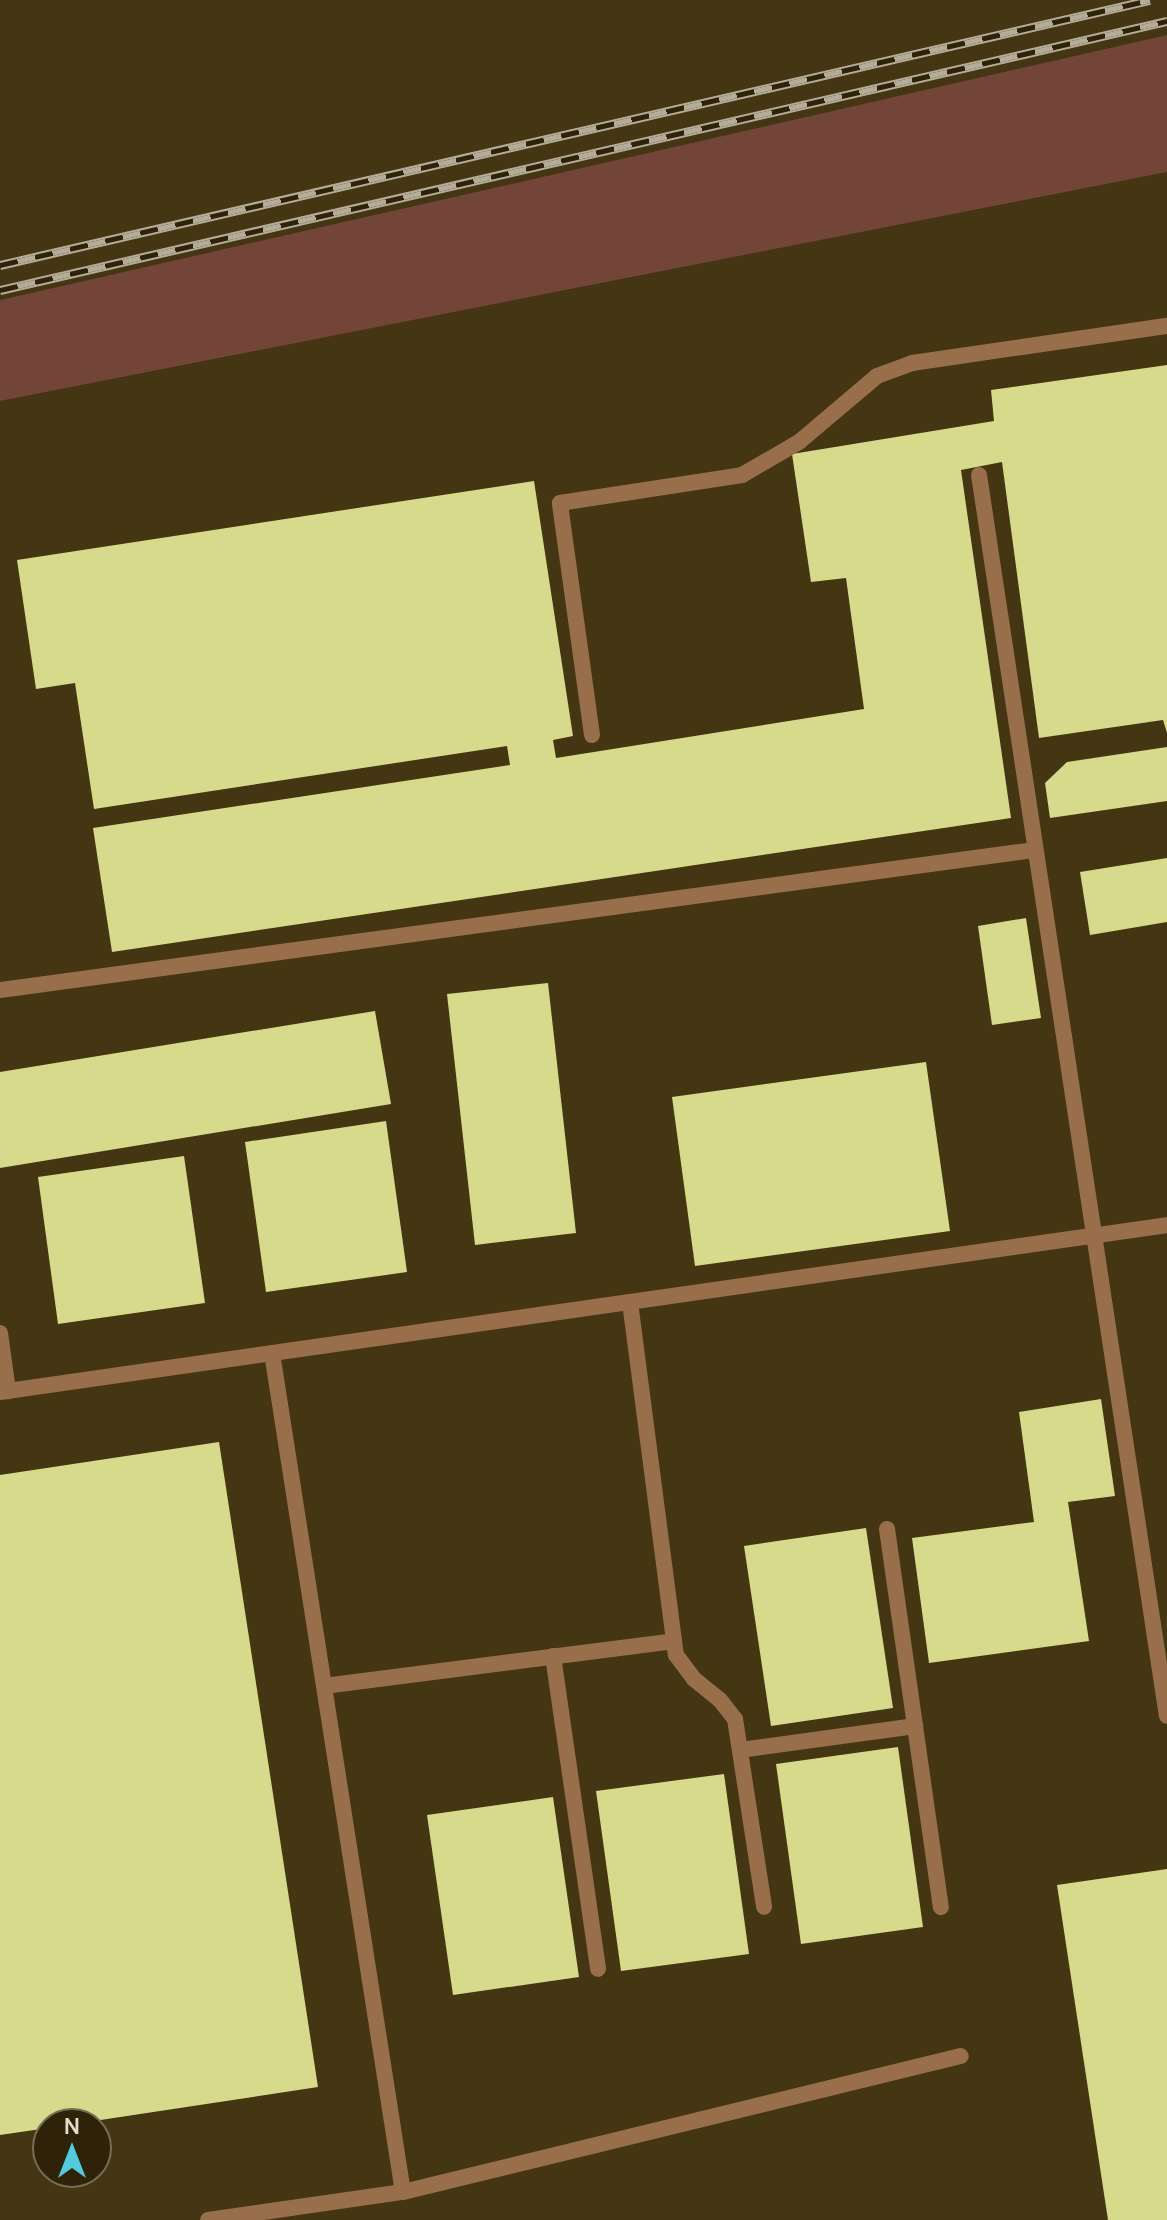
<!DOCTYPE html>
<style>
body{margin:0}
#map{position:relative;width:1167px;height:2220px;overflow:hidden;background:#382c12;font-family:Manrope,sans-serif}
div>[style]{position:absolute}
.built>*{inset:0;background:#443513}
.green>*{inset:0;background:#734438}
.building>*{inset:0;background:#d7da8a}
.service>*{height:16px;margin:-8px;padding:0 8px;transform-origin:8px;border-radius:8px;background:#986e4b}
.rail>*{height:9px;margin-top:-4.5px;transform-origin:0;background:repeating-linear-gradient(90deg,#2e2208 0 18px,#b4ac99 0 36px);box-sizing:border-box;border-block:2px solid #b4ac99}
span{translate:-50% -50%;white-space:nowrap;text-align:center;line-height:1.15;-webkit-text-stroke:8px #2e2208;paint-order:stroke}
.north{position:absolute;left:32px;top:2108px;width:80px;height:80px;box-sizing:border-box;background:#2e2208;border:2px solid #776d57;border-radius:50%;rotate:0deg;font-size:22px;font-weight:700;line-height:32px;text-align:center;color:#e4ddcd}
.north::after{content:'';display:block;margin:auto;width:28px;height:36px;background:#54cadd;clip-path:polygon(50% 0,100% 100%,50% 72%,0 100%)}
</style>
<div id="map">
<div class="built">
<i style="clip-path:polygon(0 0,1167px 0,1167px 35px,0 300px)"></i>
<i style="clip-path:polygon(evenodd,1167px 172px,1167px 2220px,0 2220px,0 401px,1167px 172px,48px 2124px,96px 2124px,96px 2172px,48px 2172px,48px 2124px)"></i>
</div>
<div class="green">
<i style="clip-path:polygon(1167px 35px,1167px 172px,0 401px,0 300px)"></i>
</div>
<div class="building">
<i style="clip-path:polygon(1167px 365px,1167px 733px,1163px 720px,1039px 738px,1002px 462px,961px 470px,1011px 818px,112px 952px,93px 828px,510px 765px,507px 746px,94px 809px,75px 683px,36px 689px,17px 560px,534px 481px,573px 736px,553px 740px,556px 758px,864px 709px,846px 578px,811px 582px,792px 454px,994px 421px,991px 390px)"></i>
<i style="clip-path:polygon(1167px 747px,1167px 801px,1050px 818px,1045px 783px,1067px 762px)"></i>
<i style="clip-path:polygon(1167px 858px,1167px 922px,1090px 935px,1080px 872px)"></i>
<i style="clip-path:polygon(1026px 918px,1041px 1018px,992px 1025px,978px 926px)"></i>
<i style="clip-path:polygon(548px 983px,576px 1233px,475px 1245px,447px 994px)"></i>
<i style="clip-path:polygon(375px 1011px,391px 1104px,0 1168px,0 1072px)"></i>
<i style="clip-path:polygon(926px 1062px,950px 1231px,695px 1266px,672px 1097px)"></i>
<i style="clip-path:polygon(386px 1121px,407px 1272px,266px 1292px,245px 1142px)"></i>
<i style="clip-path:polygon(184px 1156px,205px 1303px,58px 1324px,38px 1177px)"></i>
<i style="clip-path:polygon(1101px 1399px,1115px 1496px,1068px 1502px,1089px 1641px,929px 1663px,912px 1538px,1034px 1522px,1019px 1412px)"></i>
<i style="clip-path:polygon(219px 1442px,318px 2087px,74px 2124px,48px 2124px,48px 2128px,0 2135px,0 1475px)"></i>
<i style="clip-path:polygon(866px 1528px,893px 1708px,771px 1726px,744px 1546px)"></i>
<i style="clip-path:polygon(898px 1747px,923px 1927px,801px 1944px,776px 1764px)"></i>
<i style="clip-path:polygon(724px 1774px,749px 1954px,621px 1971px,596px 1791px)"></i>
<i style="clip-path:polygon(553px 1797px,579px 1977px,453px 1995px,427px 1815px)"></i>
<i style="clip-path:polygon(1167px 1869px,1167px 2220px,1108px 2220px,1057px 1885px)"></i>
</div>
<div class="service">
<i style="left:979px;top:475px;width:1255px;rotate:81.39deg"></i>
<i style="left:592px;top:735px;width:234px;rotate:-97.9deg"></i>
<i style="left:560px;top:503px;width:184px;rotate:-8.7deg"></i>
<i style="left:742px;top:475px;width:66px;rotate:-30.1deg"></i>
<i style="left:799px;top:442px;width:102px;rotate:-40.2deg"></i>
<i style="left:877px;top:376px;width:37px;rotate:-20deg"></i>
<i style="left:912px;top:363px;width:258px;rotate:-8.3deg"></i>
<i style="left:0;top:990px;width:1043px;rotate:-7.71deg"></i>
<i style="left:630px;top:1302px;width:356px;rotate:82.6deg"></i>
<i style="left:676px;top:1655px;width:30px;rotate:53deg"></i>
<i style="left:694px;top:1679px;width:33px;rotate:39deg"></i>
<i style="left:720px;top:1700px;width:24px;rotate:52deg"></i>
<i style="left:735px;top:1719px;width:190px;rotate:81.2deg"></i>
<i style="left:0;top:1333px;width:59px;rotate:82.1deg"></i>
<i style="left:272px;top:1353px;width:849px;rotate:81.13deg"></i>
<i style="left:0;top:1392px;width:1179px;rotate:-8.14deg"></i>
<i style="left:887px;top:1529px;width:382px;rotate:81.9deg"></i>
<i style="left:553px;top:1656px;width:316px;rotate:81.8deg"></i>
<i style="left:324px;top:1686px;width:353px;rotate:-7.3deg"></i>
<i style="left:740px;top:1750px;width:177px;rotate:-7.8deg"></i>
<i style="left:208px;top:2220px;width:197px;rotate:-8.2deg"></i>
<i style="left:403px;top:2192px;width:574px;rotate:-13.7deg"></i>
</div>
<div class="rail">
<i style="left:0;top:265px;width:1180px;rotate:-12.98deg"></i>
<i style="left:0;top:290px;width:1198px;rotate:-12.98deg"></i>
</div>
<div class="north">N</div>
</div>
